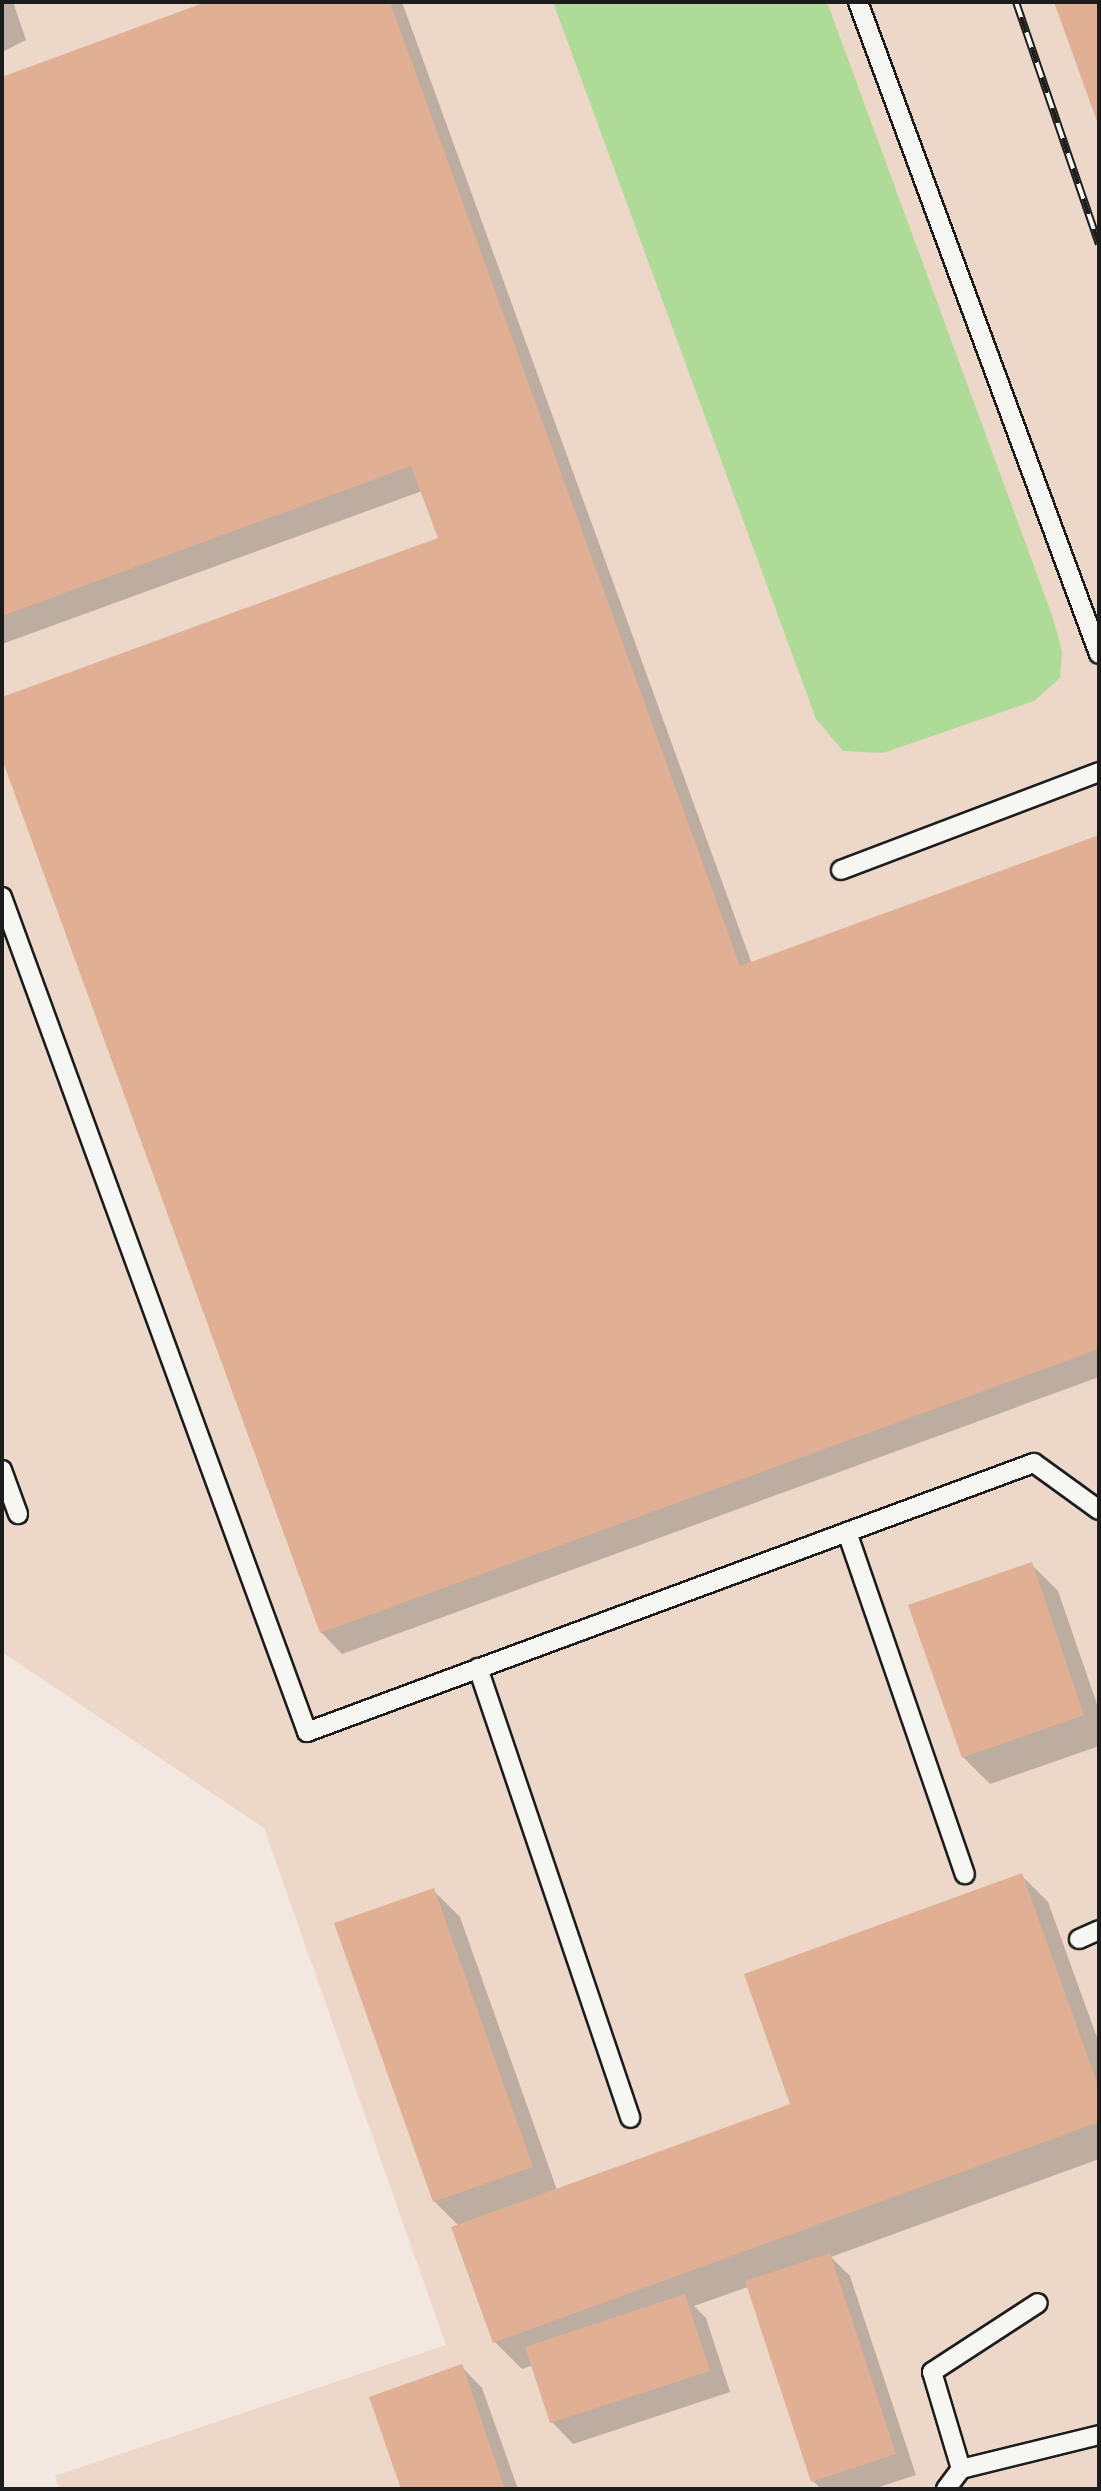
<!DOCTYPE html>
<style>
body{margin:0}
#map{position:relative;width:1101px;height:2491px;overflow:hidden;background:#f2e8df;font-family:Caveat,sans-serif}
div>[style]{position:absolute}
.built>*{inset:0;background:#edd7c8}
.green>*{inset:0;background:#afdb99}
.shadow>*{inset:0;background:#0003}
.building>*{inset:0;background:#e1af94}
.roads{filter:drop-shadow(2px 0 #1c1c1c) drop-shadow(-2px 0 #1c1c1c) drop-shadow(0 2px #1c1c1c) drop-shadow(0 -2px #1c1c1c)}
.service>*{height:18px;margin:-9px;padding:0 9px;transform-origin:9px;border-radius:9px;background:#f6f6f2}
.rail>*{height:8px;margin-top:-4px;transform-origin:0;background:repeating-linear-gradient(90deg,#f6f6f2 0 16px,#1c1c1c 0 32px);box-sizing:border-box;border-block:2px solid #1c1c1c}
span{translate:-50% -50%;white-space:nowrap;text-align:center;line-height:1.15;-webkit-text-stroke:6px #f6f6f2;paint-order:stroke}
.frame{position:absolute;inset:0;border:4px solid #1c1c1c;pointer-events:none}
</style>
<div id="map">
<div class="built">
<i style="clip-path:polygon(2px 2px,1099px 2px,1099px 2489px,59px 2489px,55px 2476px,446px 2345px,264px 1828px,2px 1652px)"></i>
</div>
<div class="green">
<i style="clip-path:polygon(553px 2px,827px 2px,1053px 618px,1062px 652px,1060px 678px,1034px 701px,883px 753px,843px 751px,816px 719px)"></i>
</div>
<div class="shadow">
<i style="clip-path:polygon(2px 2px,13px 2px,26px 40px,2px 52px)"></i>
<i style="clip-path:polygon(211px 2px,402px 2px,752px 964px,1099px 837px,1099px 1377px,342px 1654px,321px 1632px,2px 754px,2px 699px,440px 539px,422px 491px,2px 644px,2px 78px)"></i>
<i style="clip-path:polygon(1056px 2px,1099px 2px,1099px 123px)"></i>
<i style="clip-path:polygon(1031px 1564px,1058px 1591px,1099px 1710px,1099px 1746px,990px 1784px,963px 1757px)"></i>
<i style="clip-path:polygon(1021px 1875px,1048px 1902px,1099px 2043px,1099px 2159px,831px 2257px,850px 2276px,916px 2475px,873px 2489px,821px 2489px,813px 2481px,748px 2287px,694px 2306px,706px 2318px,730px 2392px,573px 2444px,552px 2422px,533px 2365px,522px 2369px,495px 2342px,459px 2226px,434px 2201px,433px 1890px,460px 1917px,557px 2190px,792px 2105px)"></i>
<i style="clip-path:polygon(461px 2366px,482px 2388px,518px 2489px,403px 2489px,371px 2398px)"></i>
</div>
<div class="building">
<i style="clip-path:polygon(206px 2px,390px 2px,740px 966px,1099px 835px,1099px 1349px,320px 1633px,2px 759px,2px 697px,438px 538px,411px 466px,2px 616px,2px 77px)"></i>
<i style="clip-path:polygon(1054px 2px,1099px 2px,1099px 127px)"></i>
<i style="clip-path:polygon(1032px 1562px,1084px 1715px,962px 1758px,908px 1605px)"></i>
<i style="clip-path:polygon(1022px 1873px,1099px 2088px,1099px 2122px,493px 2343px,451px 2227px,790px 2104px,744px 1974px)"></i>
<i style="clip-path:polygon(434px 1888px,533px 2167px,433px 2202px,334px 1923px)"></i>
<i style="clip-path:polygon(830px 2253px,896px 2454px,811px 2482px,745px 2281px)"></i>
<i style="clip-path:polygon(685px 2294px,710px 2371px,550px 2423px,525px 2347px)"></i>
<i style="clip-path:polygon(462px 2364px,505px 2489px,401px 2489px,369px 2397px)"></i>
</div>
<div class="roads">
<div class="service">
<i style="left:858px;top:2px;width:695px;rotate:69.71deg"></i>
<i style="left:841px;top:870px;width:276px;rotate:-20.8deg"></i>
<i style="left:2px;top:897px;width:889px;rotate:69.93deg"></i>
<i style="left:307px;top:1732px;width:775px;rotate:-20.31deg"></i>
<i style="left:1034px;top:1463px;width:80px;rotate:35.9deg"></i>
<i style="left:2px;top:1470px;width:47px;rotate:70deg"></i>
<i style="left:847px;top:1532px;width:362px;rotate:71deg"></i>
<i style="left:478px;top:1668px;width:475px;rotate:71.3deg"></i>
<i style="left:1079px;top:1939px;width:22px;rotate:-24deg"></i>
<i style="left:961px;top:2469px;width:101px;rotate:-106.6deg"></i>
<i style="left:932px;top:2372px;width:126px;rotate:-33.1deg"></i>
<i style="left:946px;top:2489px;width:25px;rotate:-53deg"></i>
<i style="left:961px;top:2469px;width:142px;rotate:-13.8deg"></i>
</div>
</div>
<div class="rail">
<i style="left:1016px;top:2px;width:256px;rotate:71.1deg"></i>
</div>
<div class="frame"></div>
</div>
